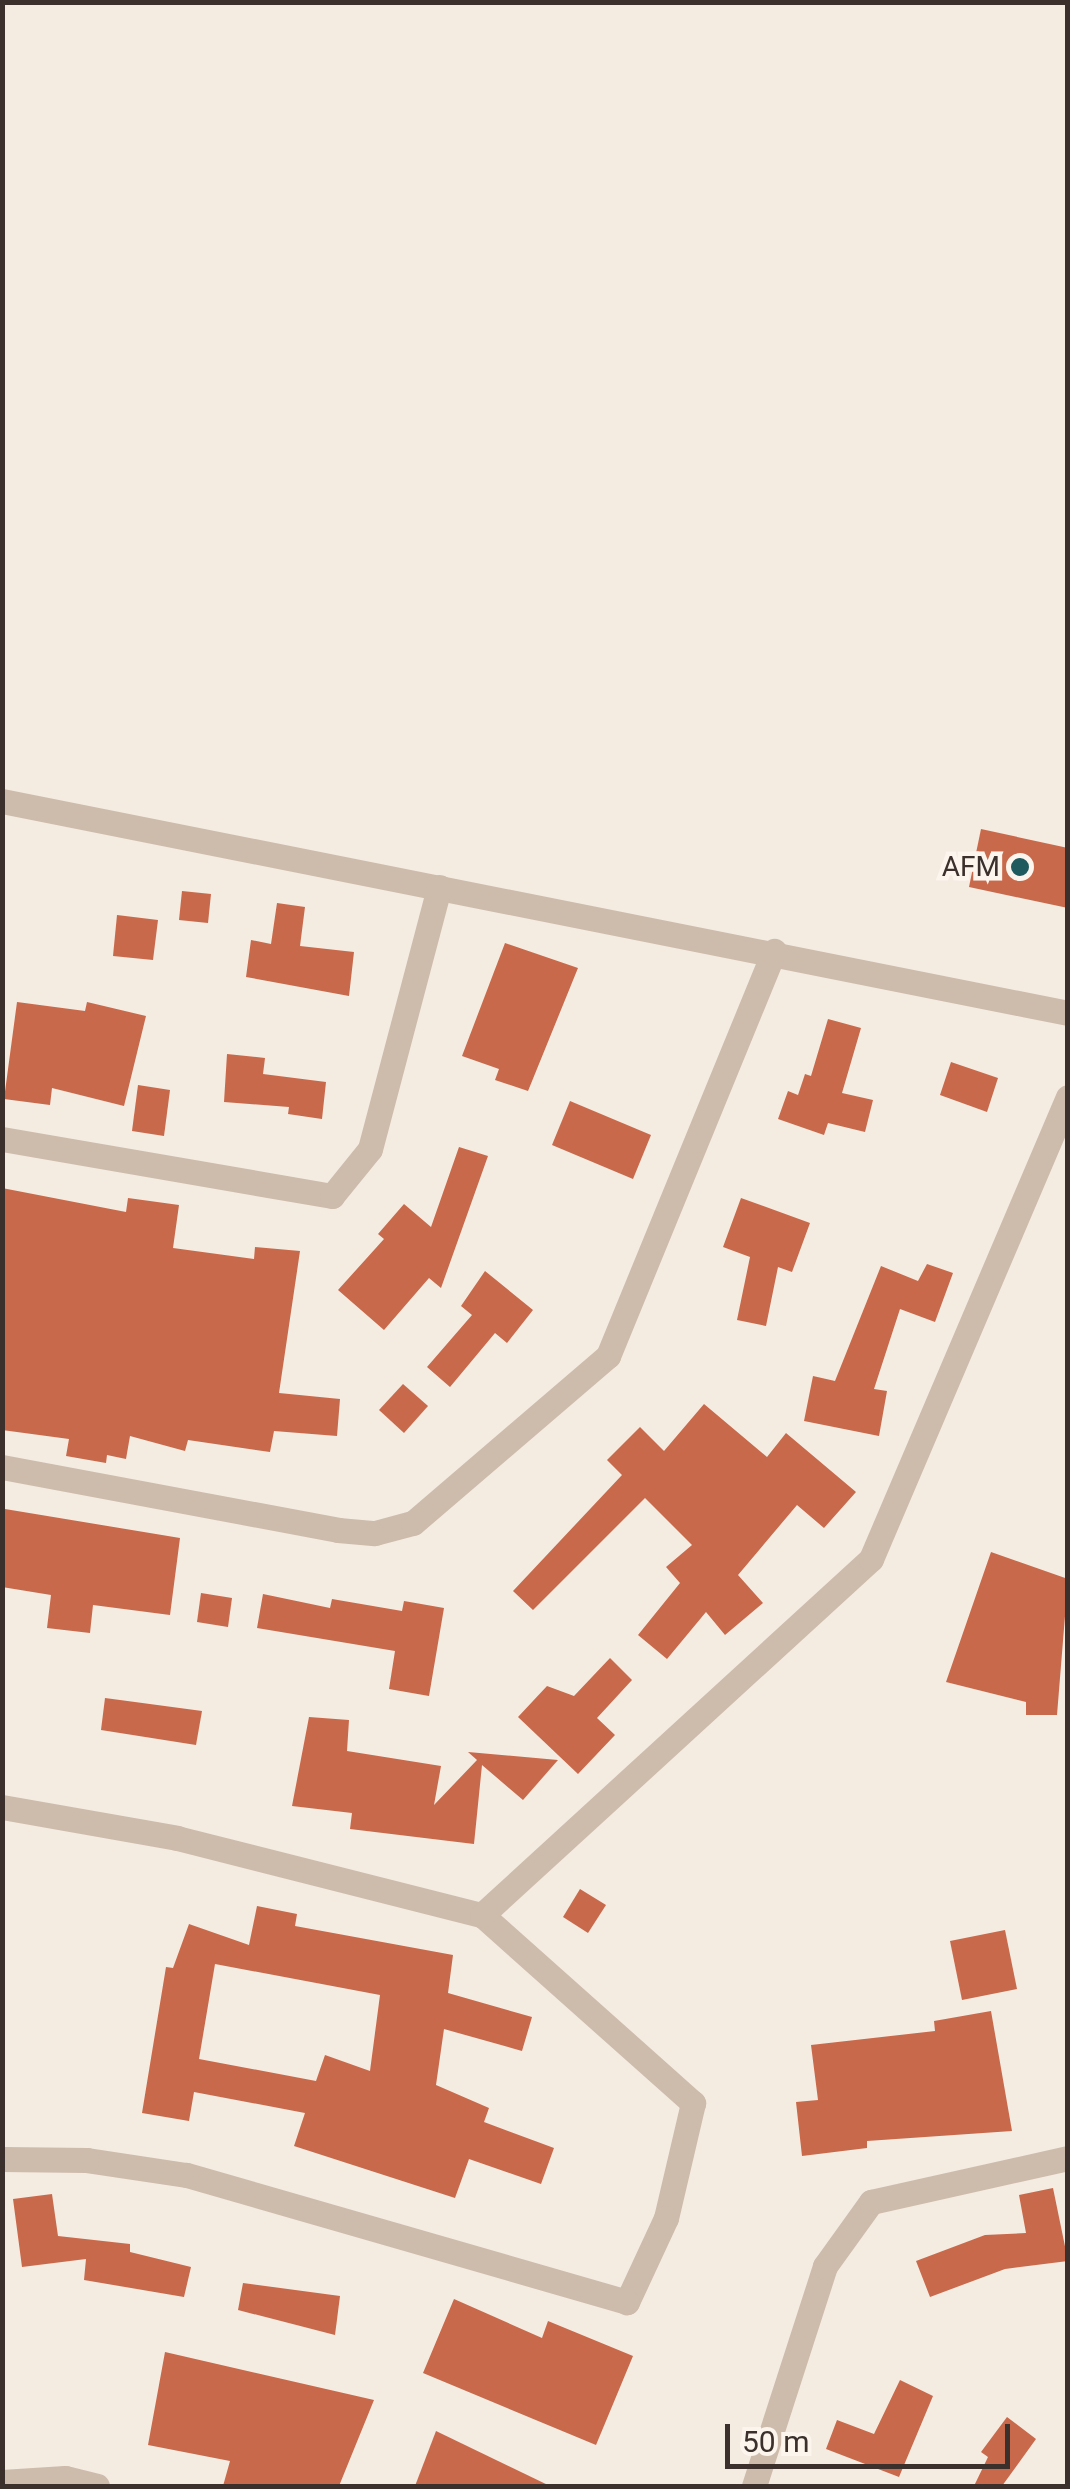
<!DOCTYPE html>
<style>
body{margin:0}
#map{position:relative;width:1070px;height:2489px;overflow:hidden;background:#f4ebe1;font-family:Roboto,sans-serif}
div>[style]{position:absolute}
.building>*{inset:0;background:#c8694b}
.minor>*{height:25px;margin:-12.5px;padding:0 12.5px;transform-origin:12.5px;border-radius:12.5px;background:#cdbbac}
.dots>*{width:28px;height:28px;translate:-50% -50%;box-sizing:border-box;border:5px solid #fbf5ee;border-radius:50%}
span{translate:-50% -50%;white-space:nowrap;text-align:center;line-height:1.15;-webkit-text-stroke:9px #fbf5ee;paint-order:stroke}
.poi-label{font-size:28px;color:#3b302b}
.right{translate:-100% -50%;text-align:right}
.frame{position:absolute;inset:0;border:5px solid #3b302b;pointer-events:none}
.scale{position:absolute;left:725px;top:2424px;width:285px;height:45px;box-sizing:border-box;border:5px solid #3b302b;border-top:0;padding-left:12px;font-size:30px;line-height:35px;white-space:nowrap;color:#3b302b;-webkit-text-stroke:8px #fbf5ee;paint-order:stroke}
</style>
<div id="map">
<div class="building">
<i style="clip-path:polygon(981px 829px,1068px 848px,1068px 908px,969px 887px)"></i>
<i style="clip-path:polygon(182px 891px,211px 894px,208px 923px,179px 920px)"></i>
<i style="clip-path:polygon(277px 903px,305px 907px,300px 946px,354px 952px,349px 996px,246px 977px,251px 940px,271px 944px)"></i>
<i style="clip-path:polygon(117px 915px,158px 920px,153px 960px,113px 956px)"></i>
<i style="clip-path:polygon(505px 943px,578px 968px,528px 1091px,495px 1080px,499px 1069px,462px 1056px)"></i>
<i style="clip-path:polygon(17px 1002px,85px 1011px,87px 1002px,146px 1016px,124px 1106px,52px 1088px,50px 1105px,4px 1099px)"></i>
<i style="clip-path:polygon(828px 1019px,861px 1028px,842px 1093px,873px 1100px,865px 1132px,828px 1123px,824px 1135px,778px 1119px,788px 1091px,798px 1095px,805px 1074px,811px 1076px)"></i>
<i style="clip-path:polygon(227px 1054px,265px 1058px,263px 1074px,326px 1082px,322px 1119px,288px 1114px,289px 1107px,224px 1102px)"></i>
<i style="clip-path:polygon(951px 1062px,998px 1078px,987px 1112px,940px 1095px)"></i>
<i style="clip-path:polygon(138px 1085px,170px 1090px,164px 1136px,132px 1131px)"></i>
<i style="clip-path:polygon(570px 1101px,651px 1135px,633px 1179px,552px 1145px)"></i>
<i style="clip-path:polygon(459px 1147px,488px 1156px,441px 1288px,429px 1278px,384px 1330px,338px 1290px,384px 1239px,378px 1234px,404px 1204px,431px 1227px)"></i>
<i style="clip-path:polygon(2px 1188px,126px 1212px,128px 1198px,179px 1205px,173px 1248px,254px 1259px,255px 1247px,300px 1251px,279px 1393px,340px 1399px,337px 1436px,274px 1431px,270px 1452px,188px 1440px,185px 1451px,130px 1436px,126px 1459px,107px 1455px,106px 1463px,66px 1456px,69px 1439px,2px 1430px)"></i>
<i style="clip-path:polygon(741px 1198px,810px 1223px,792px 1272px,778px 1267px,766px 1326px,737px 1320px,750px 1257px,723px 1247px)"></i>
<i style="clip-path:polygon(927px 1264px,953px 1273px,935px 1322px,900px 1309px,874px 1389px,887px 1391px,879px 1436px,804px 1421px,813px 1376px,835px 1381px,881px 1266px,918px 1281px)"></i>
<i style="clip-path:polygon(485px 1271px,533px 1310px,507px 1343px,495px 1333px,450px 1387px,427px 1367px,472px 1315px,461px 1306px)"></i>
<i style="clip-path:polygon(403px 1384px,428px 1406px,404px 1433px,379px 1410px)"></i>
<i style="clip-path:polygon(704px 1404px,767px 1457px,786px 1433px,856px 1492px,824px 1528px,797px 1505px,738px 1575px,763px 1603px,725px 1635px,706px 1612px,667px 1659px,638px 1635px,680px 1583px,666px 1567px,692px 1545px,645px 1498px,533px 1610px,513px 1591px,622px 1475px,607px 1460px,640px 1427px,664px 1451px)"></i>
<i style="clip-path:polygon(5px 1509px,180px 1538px,170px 1615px,93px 1605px,90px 1633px,47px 1628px,51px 1595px,2px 1587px)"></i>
<i style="clip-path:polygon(991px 1552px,1068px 1579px,1057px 1715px,1026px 1715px,1026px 1702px,946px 1682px)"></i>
<i style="clip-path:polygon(201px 1593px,232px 1598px,228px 1627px,197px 1622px)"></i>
<i style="clip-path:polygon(263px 1594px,330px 1608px,332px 1599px,402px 1611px,404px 1601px,444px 1608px,429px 1696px,389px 1689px,395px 1651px,257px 1628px)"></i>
<i style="clip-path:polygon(610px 1658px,632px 1680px,597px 1718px,615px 1735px,578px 1774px,518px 1717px,547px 1686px,574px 1696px)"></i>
<i style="clip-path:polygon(105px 1698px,202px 1711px,196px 1745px,101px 1730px)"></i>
<i style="clip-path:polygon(309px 1717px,349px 1720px,347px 1751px,441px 1766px,434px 1805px,477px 1760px,468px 1752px,558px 1760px,523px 1800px,482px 1765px,474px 1844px,350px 1829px,352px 1813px,292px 1806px)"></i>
<i style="clip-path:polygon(580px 1889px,606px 1905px,588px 1933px,563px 1917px)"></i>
<i style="clip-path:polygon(evenodd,257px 1906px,297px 1914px,295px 1926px,453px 1955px,448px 1993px,532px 2017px,522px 2051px,444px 2029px,436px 2085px,489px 2108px,484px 2122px,554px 2148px,541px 2184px,469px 2159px,455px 2198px,294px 2146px,305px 2113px,194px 2092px,189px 2121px,142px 2113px,166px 1967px,173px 1968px,189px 1924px,249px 1945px,257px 1906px,215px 1964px,380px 1995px,370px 2071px,325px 2055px,316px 2081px,199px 2059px,215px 1964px)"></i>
<i style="clip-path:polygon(1005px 1930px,1017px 1989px,962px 2000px,950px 1941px)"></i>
<i style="clip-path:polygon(991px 2011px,1012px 2131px,867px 2141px,867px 2148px,802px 2156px,796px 2102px,818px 2100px,811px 2045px,935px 2031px,934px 2021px)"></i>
<i style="clip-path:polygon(1053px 2188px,1068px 2261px,1005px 2269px,930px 2297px,916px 2261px,985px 2235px,1026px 2233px,1019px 2195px)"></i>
<i style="clip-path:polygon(52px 2194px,58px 2236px,130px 2244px,130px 2252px,191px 2267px,184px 2297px,84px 2280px,86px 2259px,22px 2267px,13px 2199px)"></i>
<i style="clip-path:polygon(243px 2283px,340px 2296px,335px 2335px,238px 2310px)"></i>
<i style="clip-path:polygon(454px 2299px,542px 2338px,548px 2321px,633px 2356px,596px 2445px,423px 2373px)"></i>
<i style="clip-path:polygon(165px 2352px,374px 2400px,339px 2486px,223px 2486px,230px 2461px,148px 2445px)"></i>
<i style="clip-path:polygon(900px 2380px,933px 2396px,899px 2477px,826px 2449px,837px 2420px,874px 2434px)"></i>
<i style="clip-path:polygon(1007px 2417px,1036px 2439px,1002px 2486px,974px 2486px,988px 2457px,981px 2452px)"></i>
<i style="clip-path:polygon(436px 2431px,550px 2486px,415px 2486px)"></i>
</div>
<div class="minor">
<i style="left:2px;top:801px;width:1087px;rotate:11.25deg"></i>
<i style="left:2px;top:1139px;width:335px;rotate:9.8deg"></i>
<i style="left:332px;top:1196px;width:60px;rotate:-51deg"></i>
<i style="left:370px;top:1149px;width:271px;rotate:-75.2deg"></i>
<i style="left:2px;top:1467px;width:342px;rotate:10.6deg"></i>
<i style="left:338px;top:1530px;width:37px;rotate:5deg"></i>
<i style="left:375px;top:1533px;width:39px;rotate:-15deg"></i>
<i style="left:413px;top:1523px;width:257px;rotate:-40.6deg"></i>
<i style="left:608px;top:1356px;width:438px;rotate:-67.7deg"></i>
<i style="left:2px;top:1807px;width:178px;rotate:10deg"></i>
<i style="left:177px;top:1838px;width:315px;rotate:14.2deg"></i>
<i style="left:482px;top:1915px;width:283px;rotate:41.7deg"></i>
<i style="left:693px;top:2103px;width:118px;rotate:103.2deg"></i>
<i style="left:666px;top:2218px;width:93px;rotate:114.9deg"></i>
<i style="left:627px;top:2302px;width:459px;rotate:-163.9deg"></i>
<i style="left:186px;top:2175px;width:100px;rotate:-171.4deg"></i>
<i style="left:87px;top:2160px;width:85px;rotate:-179.3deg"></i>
<i style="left:482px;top:1915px;width:527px;rotate:-42.46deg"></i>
<i style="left:871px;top:1559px;width:502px;rotate:-66.91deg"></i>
<i style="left:2px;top:2482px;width:63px;rotate:-3.6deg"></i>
<i style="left:65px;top:2478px;width:33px;rotate:14deg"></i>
<i style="left:754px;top:2486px;width:231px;rotate:-72.1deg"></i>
<i style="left:825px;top:2266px;width:79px;rotate:-54.3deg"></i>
<i style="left:871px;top:2202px;width:202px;rotate:-12.6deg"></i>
</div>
<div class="dots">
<i style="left:1020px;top:867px;background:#1f5a5e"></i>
</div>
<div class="poi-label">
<span class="right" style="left:1000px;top:867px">AFM</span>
</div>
<div class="frame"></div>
<div class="scale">50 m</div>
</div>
